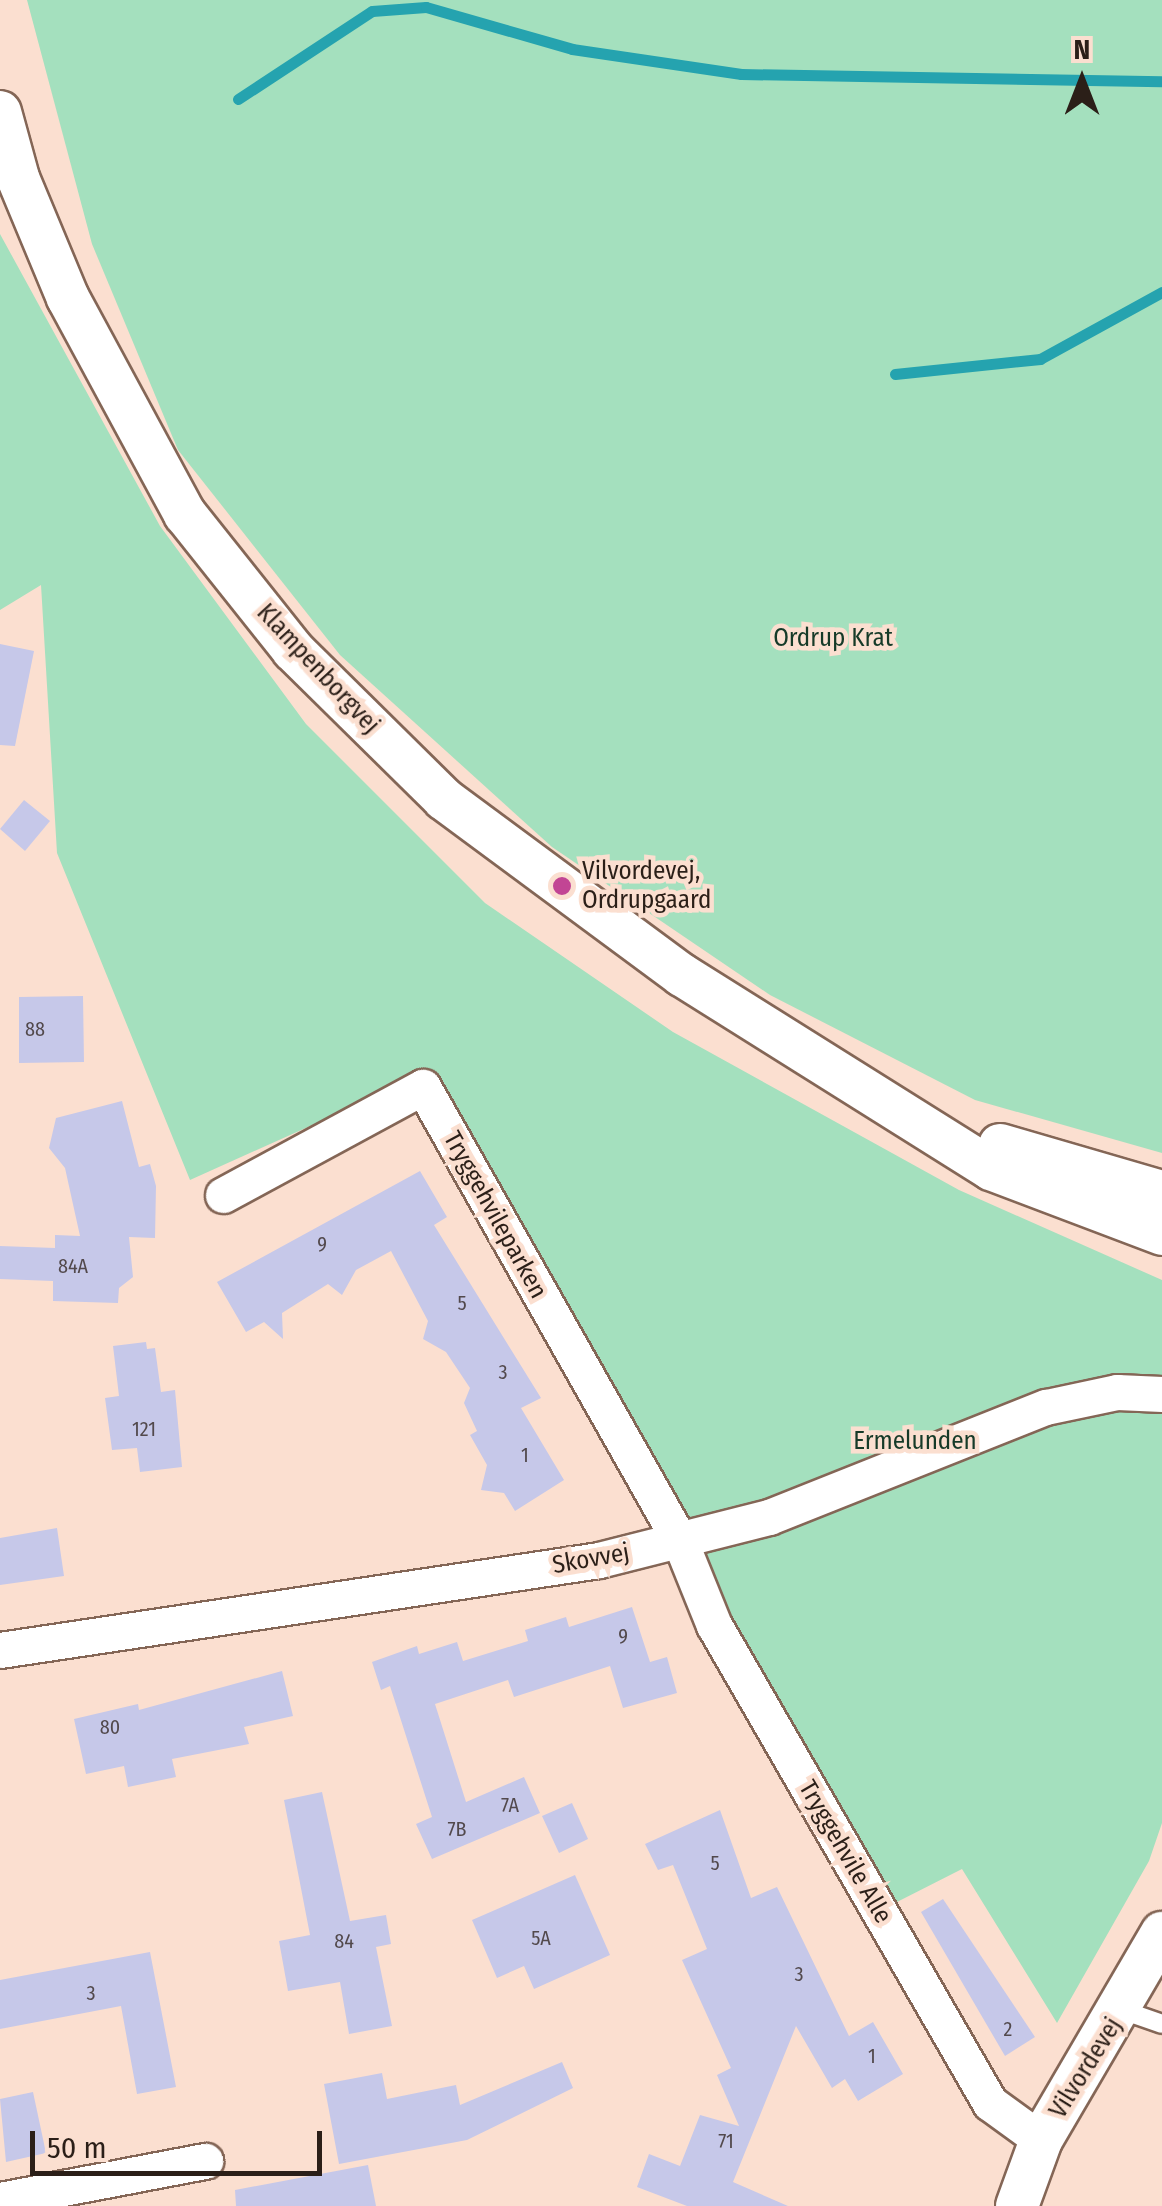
<!DOCTYPE html>
<style>
body{margin:0}
#map{position:relative;width:1162px;height:2206px;overflow:hidden;background:#fbdfd0;font-family:"Fira Sans Condensed",sans-serif}
div>[style]{position:absolute}
.green>*{inset:0;background:#a4e0be}
.stream>*{height:11px;margin:-5.5px;padding:0 5.5px;transform-origin:5.5px;border-radius:5.5px;background:#25a3af}
.building>*{inset:0;background:#c6c8e9}
.roads{filter:drop-shadow(2px 0 #846656) drop-shadow(-2px 0 #846656) drop-shadow(0 2px #846656) drop-shadow(0 -2px #846656)}
.service>*{height:18px;margin:-9px;padding:0 9px;transform-origin:9px;border-radius:9px;background:#fff}
.minor>*{height:35px;margin:-17.5px;padding:0 17.5px;transform-origin:17.5px;border-radius:17.5px;background:#fff}
.tertiary>*{height:42px;margin:-21px;padding:0 21px;transform-origin:21px;border-radius:21px;background:#fff}
.dots>*{width:28px;height:28px;translate:-50% -50%;box-sizing:border-box;border:5px solid #fbdfd0;border-radius:50%}
span{translate:-50% -50%;white-space:nowrap;text-align:center;line-height:1.15;-webkit-text-stroke:9px #fbdfd0;paint-order:stroke}
.number-label{font-size:20px;color:#52494c}
.number-label span{-webkit-text-stroke-width:0}
.park-label{font-size:25px;color:#163a28}
.street-label{font-size:25px;color:#2b1f18}
.poi-label{font-size:25px;color:#2b1f18}
.left{translate:0 -50%;text-align:left}
.north{position:absolute;left:1032px;top:30px;width:100px;height:100px;-webkit-text-stroke:8px #fbdfd0;paint-order:stroke;rotate:0deg;font-size:28px;font-weight:700;line-height:40px;text-align:center;color:#2b1f18}
.north::after{content:'';display:block;margin:auto;width:35px;height:45px;background:#2b1f18;clip-path:polygon(50% 0,100% 100%,50% 72%,0 100%)}
.scale{position:absolute;left:30px;top:2131px;width:292px;height:45px;box-sizing:border-box;border:5px solid #2b1f18;border-top:0;padding-left:12px;font-size:30px;line-height:35px;white-space:nowrap;color:#2b1f18;-webkit-text-stroke:8px #fbdfd0;paint-order:stroke}
</style>
<div id="map">
<div class="green">
<i style="clip-path:polygon(27px 0,1162px 0,1162px 1153px,975px 1100px,770px 995px,552px 847px,340px 655px,178px 450px,92px 244px)"></i>
<i style="clip-path:polygon(0 234px,160px 526px,306px 724px,485px 903px,673px 1032px,959px 1190px,1162px 1280px,1162px 1823px,1149px 1861px,1057px 2023px,962px 1869px,893px 1904px,428px 1073px,190px 1180px,57px 853px,41px 585px,0 610px)"></i>
</div>
<div class="stream">
<i style="left:238px;top:99px;width:160px;rotate:-33.3deg"></i>
<i style="left:372px;top:11px;width:54px;rotate:-4.2deg"></i>
<i style="left:426px;top:7px;width:152px;rotate:16deg"></i>
<i style="left:572px;top:49px;width:171px;rotate:8.4deg"></i>
<i style="left:741px;top:74px;width:421px;rotate:1deg"></i>
<i style="left:895px;top:374px;width:146px;rotate:-5.9deg"></i>
<i style="left:1040px;top:359px;width:139px;rotate:-28.8deg"></i>
</div>
<div class="building">
<i style="clip-path:polygon(0 644px,34px 651px,15px 746px,0 745px)"></i>
<i style="clip-path:polygon(24px 800px,50px 821px,25px 851px,0 829px)"></i>
<i style="clip-path:polygon(83px 996px,84px 1062px,19px 1063px,19px 997px)"></i>
<i style="clip-path:polygon(122px 1101px,139px 1167px,150px 1164px,156px 1186px,155px 1238px,129px 1237px,133px 1277px,119px 1288px,118px 1303px,53px 1301px,53px 1281px,0 1279px,0 1246px,55px 1248px,55px 1235px,80px 1236px,65px 1168px,49px 1148px,56px 1118px)"></i>
<i style="clip-path:polygon(420px 1171px,447px 1217px,434px 1225px,541px 1398px,521px 1408px,564px 1480px,515px 1511px,504px 1493px,481px 1490px,487px 1465px,470px 1435px,477px 1431px,464px 1403px,470px 1388px,446px 1352px,423px 1339px,428px 1321px,391px 1251px,356px 1270px,342px 1295px,328px 1284px,282px 1313px,283px 1339px,264px 1322px,246px 1332px,217px 1282px)"></i>
<i style="clip-path:polygon(146px 1342px,147px 1349px,155px 1348px,161px 1392px,175px 1390px,182px 1467px,140px 1472px,137px 1448px,112px 1450px,105px 1398px,119px 1396px,113px 1346px)"></i>
<i style="clip-path:polygon(57px 1528px,64px 1576px,0 1585px,0 1538px)"></i>
<i style="clip-path:polygon(632px 1607px,650px 1662px,667px 1657px,677px 1693px,623px 1708px,610px 1666px,514px 1697px,508px 1680px,435px 1704px,466px 1802px,524px 1777px,540px 1813px,432px 1859px,416px 1824px,432px 1817px,390px 1686px,381px 1690px,372px 1662px,417px 1646px,419px 1654px,457px 1642px,463px 1661px,528px 1641px,525px 1630px,566px 1617px,569px 1627px)"></i>
<i style="clip-path:polygon(282px 1671px,293px 1716px,244px 1727px,249px 1744px,172px 1759px,176px 1777px,128px 1787px,124px 1766px,86px 1774px,74px 1719px,138px 1704px,139px 1710px)"></i>
<i style="clip-path:polygon(322px 1792px,350px 1921px,386px 1915px,391px 1944px,376px 1947px,392px 2026px,349px 2034px,340px 1982px,288px 1991px,279px 1941px,310px 1935px,284px 1800px)"></i>
<i style="clip-path:polygon(572px 1803px,588px 1839px,559px 1853px,542px 1816px)"></i>
<i style="clip-path:polygon(720px 1810px,751px 1898px,777px 1887px,849px 2036px,873px 2022px,903px 2074px,858px 2101px,845px 2079px,832px 2088px,796px 2026px,733px 2182px,788px 2206px,687px 2206px,637px 2187px,649px 2154px,680px 2166px,700px 2115px,739px 2126px,717px 2075px,731px 2068px,682px 1960px,707px 1949px,673px 1865px,658px 1870px,645px 1844px)"></i>
<i style="clip-path:polygon(575px 1875px,610px 1955px,534px 1989px,524px 1966px,497px 1978px,472px 1920px)"></i>
<i style="clip-path:polygon(943px 1899px,1035px 2037px,1005px 2056px,921px 1912px)"></i>
<i style="clip-path:polygon(150px 1952px,176px 2087px,137px 2094px,121px 2006px,0 2029px,0 1980px)"></i>
<i style="clip-path:polygon(562px 2062px,573px 2088px,467px 2140px,339px 2164px,324px 2084px,382px 2073px,387px 2099px,456px 2085px,460px 2105px)"></i>
<i style="clip-path:polygon(33px 2092px,46px 2153px,6px 2162px,0 2099px)"></i>
<i style="clip-path:polygon(368px 2165px,376px 2206px,236px 2206px,235px 2190px)"></i>
</div>
<div class="roads">
<div class="service">
<i style="left:1122px;top:2010px;width:42px;rotate:19.3deg"></i>
</div>
<div class="minor">
<i style="left:223px;top:1195px;width:227px;rotate:-28.4deg"></i>
<i style="left:423px;top:1087px;width:522px;rotate:60.49deg"></i>
<i style="left:680px;top:1541px;width:91px;rotate:68deg"></i>
<i style="left:714px;top:1625px;width:552px;rotate:60deg"></i>
<i style="left:990px;top:2103px;width:63px;rotate:36deg"></i>
<i style="left:0;top:1650px;width:606px;rotate:-8.54deg"></i>
<i style="left:599px;top:1560px;width:175px;rotate:-14.2deg"></i>
<i style="left:769px;top:1517px;width:298px;rotate:-21.7deg"></i>
<i style="left:1046px;top:1407px;width:73px;rotate:-11.9deg"></i>
<i style="left:1117px;top:1392px;width:45px;rotate:2.5deg"></i>
<i style="left:0;top:2200px;width:209px;rotate:-10.8deg"></i>
</div>
<div class="tertiary">
<i style="left:0;top:112px;width:68px;rotate:74.7deg"></i>
<i style="left:18px;top:178px;width:130px;rotate:67.4deg"></i>
<i style="left:68px;top:298px;width:246px;rotate:61.6deg"></i>
<i style="left:185px;top:514px;width:174px;rotate:51.5deg"></i>
<i style="left:293px;top:650px;width:212px;rotate:44.6deg"></i>
<i style="left:444px;top:799px;width:296px;rotate:36.5deg"></i>
<i style="left:682px;top:975px;width:365px;rotate:32.1deg"></i>
<i style="left:991px;top:1169px;width:183px;rotate:20.8deg"></i>
<i style="left:1000px;top:1145px;width:169px;rotate:16.2deg"></i>
<i style="left:1017px;top:2206px;width:70px;rotate:-70deg"></i>
<i style="left:1041px;top:2140px;width:240px;rotate:-59.7deg"></i>
</div>
</div>
<div class="dots">
<i style="left:562px;top:886px;background:#c24594"></i>
</div>
<div class="number-label">
<span style="left:35px;top:1029px">88</span>
<span style="left:322px;top:1244px">9</span>
<span style="left:73px;top:1266px">84A</span>
<span style="left:462px;top:1303px">5</span>
<span style="left:503px;top:1372px">3</span>
<span style="left:144px;top:1429px">121</span>
<span style="left:525px;top:1455px">1</span>
<span style="left:623px;top:1636px">9</span>
<span style="left:110px;top:1727px">80</span>
<span style="left:510px;top:1805px">7A</span>
<span style="left:457px;top:1829px">7B</span>
<span style="left:715px;top:1863px">5</span>
<span style="left:541px;top:1938px">5A</span>
<span style="left:344px;top:1941px">84</span>
<span style="left:799px;top:1974px">3</span>
<span style="left:91px;top:1993px">3</span>
<span style="left:1008px;top:2029px">2</span>
<span style="left:872px;top:2056px">1</span>
<span style="left:726px;top:2141px">71</span>
</div>
<div class="park-label">
<span style="left:833px;top:638px">Ordrup Krat</span>
<span style="left:915px;top:1441px">Ermelunden</span>
</div>
<div class="street-label">
<span style="left:318px;top:669px;rotate:47deg">Klampenborgvej</span>
<span style="left:495px;top:1215px;rotate:61deg">Tryggehvileparken</span>
<span style="left:591px;top:1559px;rotate:-10deg">Skovvej</span>
<span style="left:845px;top:1852px;rotate:60deg">Tryggehvile Alle</span>
<span style="left:1086px;top:2068px;rotate:-58deg">Vilvordevej</span>
</div>
<div class="poi-label">
<span class="left" style="left:582px;top:886px">Vilvordevej,<br>Ordrupgaard</span>
</div>
<div class="north">N</div>
<div class="scale">50 m</div>
</div>
